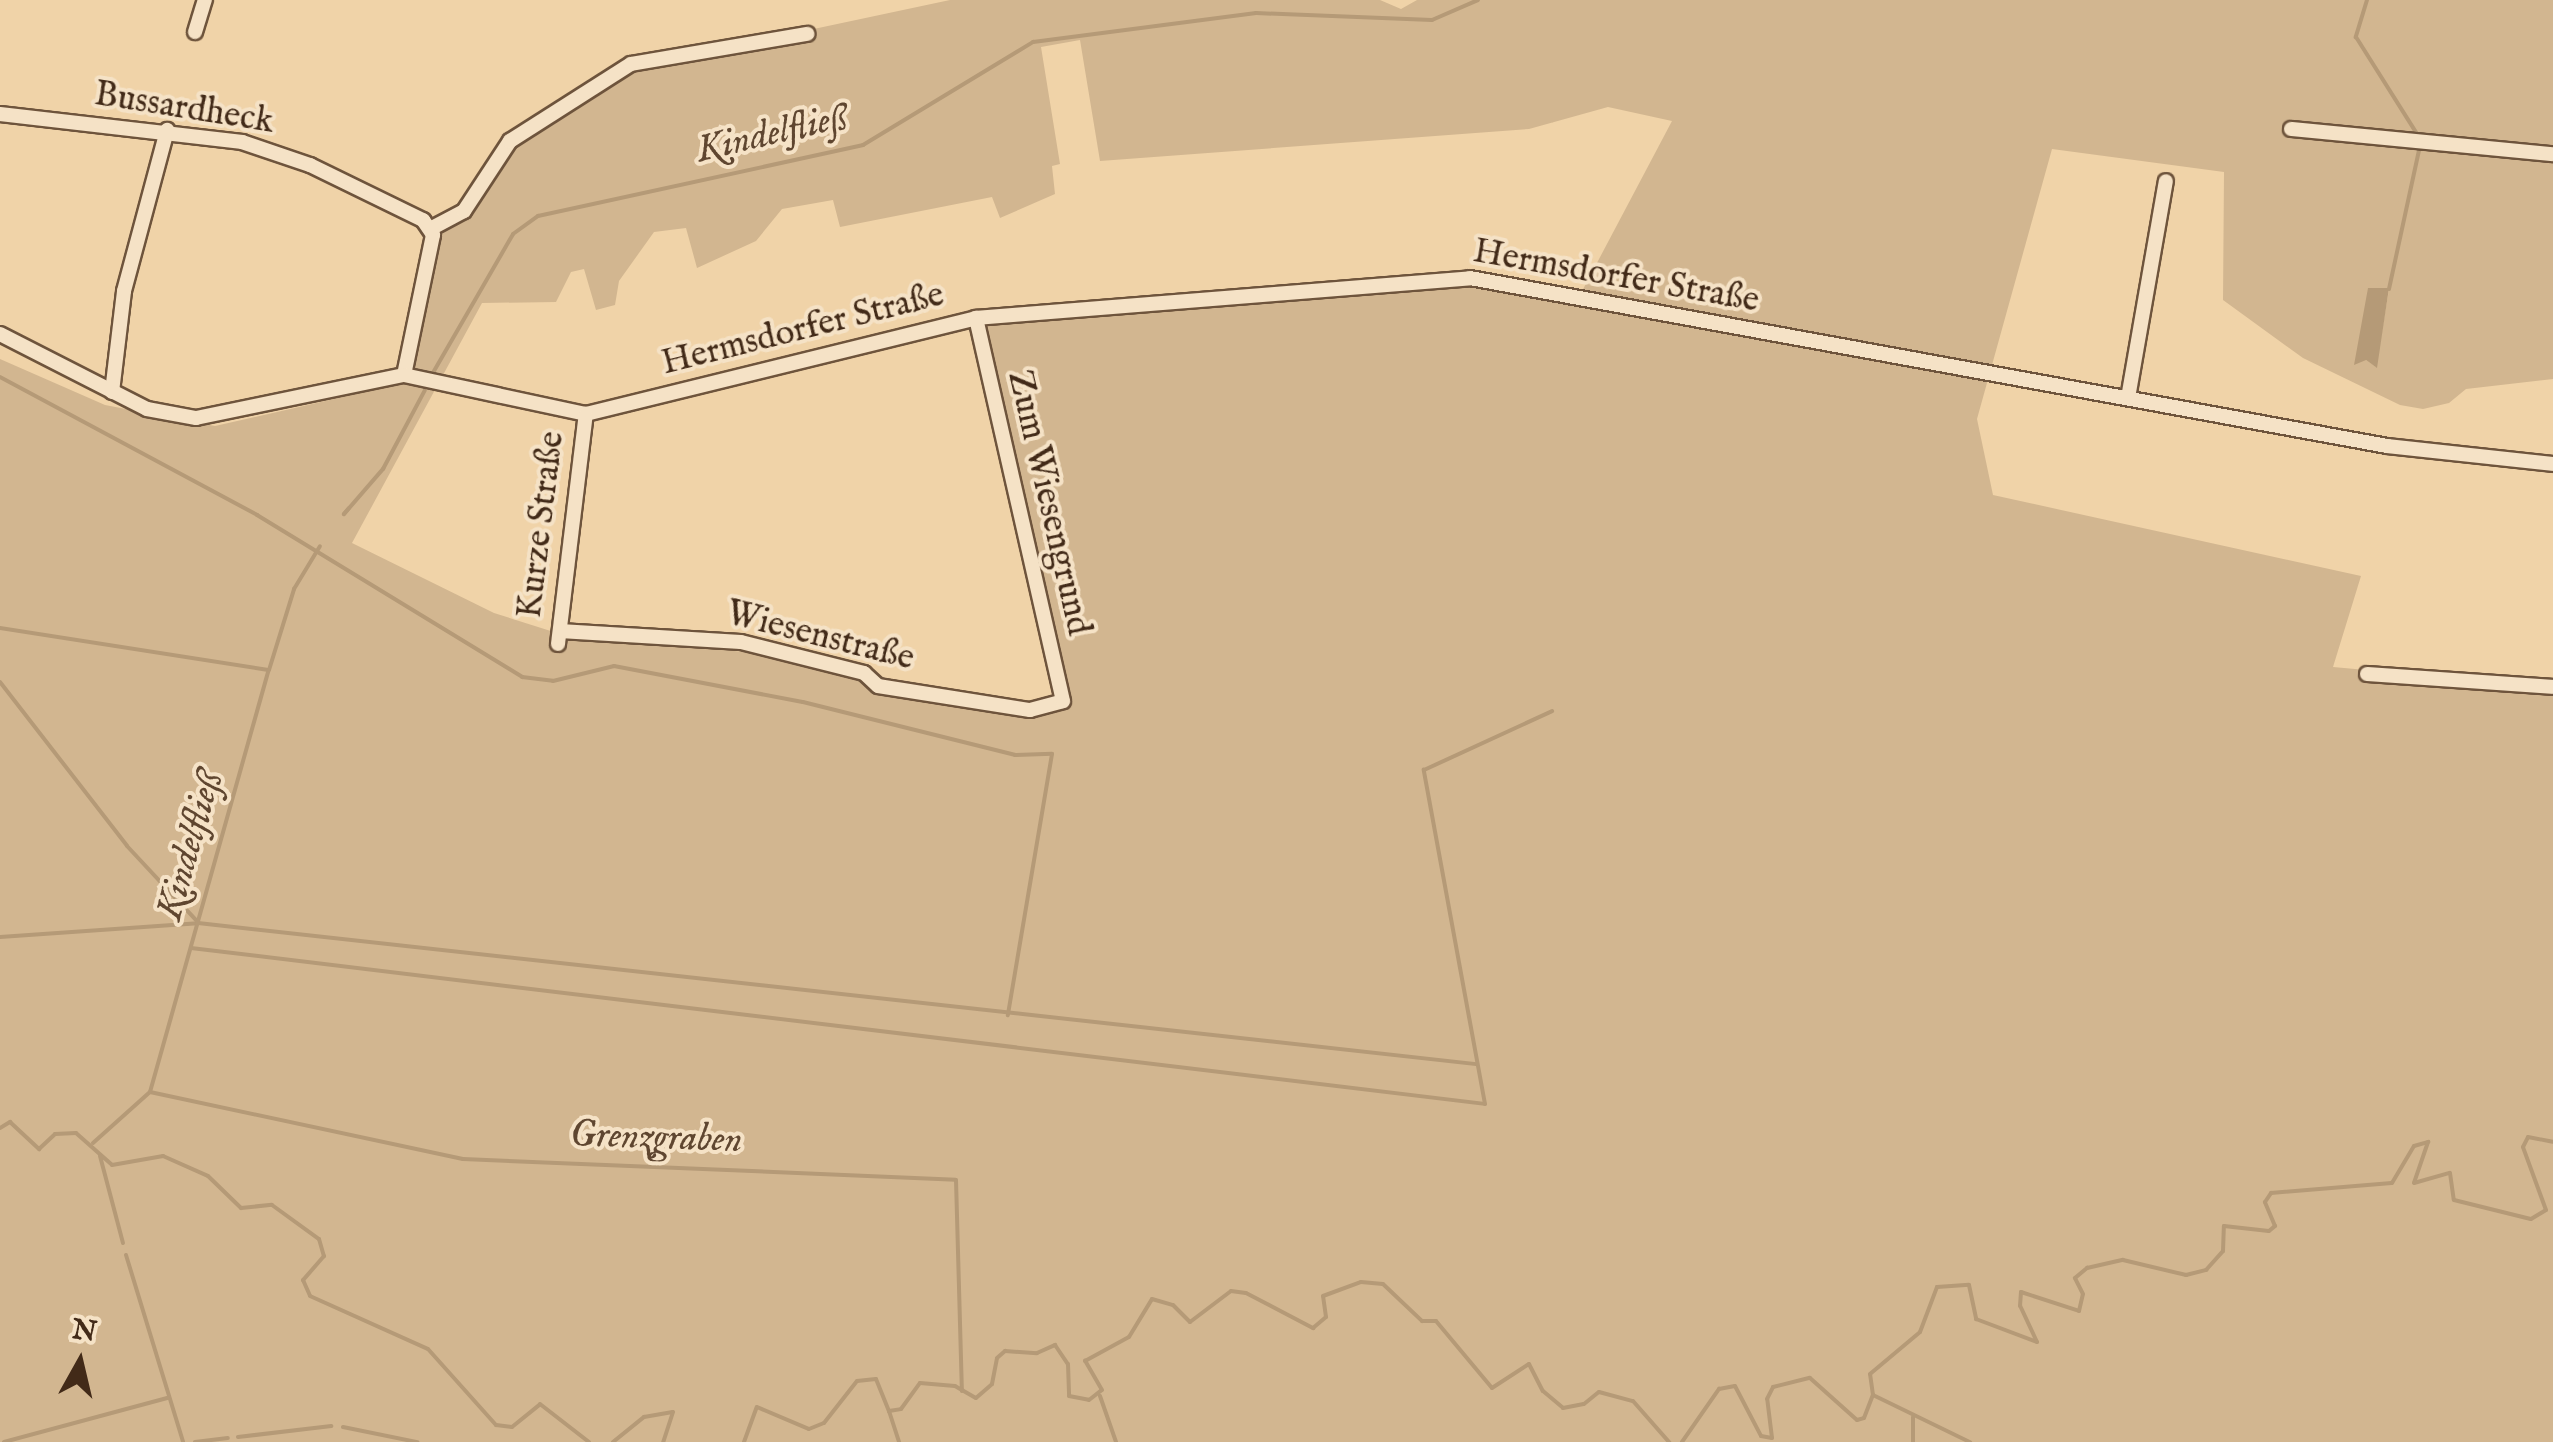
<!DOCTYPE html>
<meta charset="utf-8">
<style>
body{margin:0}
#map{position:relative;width:2553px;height:1442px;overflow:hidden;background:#f0d3a8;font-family:"IM FELL English",serif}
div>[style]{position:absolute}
.green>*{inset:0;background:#d2b690}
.water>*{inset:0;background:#b59a77}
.stream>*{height:4px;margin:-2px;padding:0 2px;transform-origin:2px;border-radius:2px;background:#b59a77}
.roads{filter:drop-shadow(2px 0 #6e543c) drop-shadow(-2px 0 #6e543c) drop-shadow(0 2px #6e543c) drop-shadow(0 -2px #6e543c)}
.minor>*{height:14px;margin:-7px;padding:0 7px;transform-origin:7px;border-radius:7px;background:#f5e2c6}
span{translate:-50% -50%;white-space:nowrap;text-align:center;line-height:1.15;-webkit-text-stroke:8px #f5e2c6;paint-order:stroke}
.street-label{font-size:35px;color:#422a18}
.water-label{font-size:38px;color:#5f4630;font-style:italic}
.north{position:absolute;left:30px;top:1312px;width:100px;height:100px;-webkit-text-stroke:8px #f5e2c6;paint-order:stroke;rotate:8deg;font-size:28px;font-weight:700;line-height:40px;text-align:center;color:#422a18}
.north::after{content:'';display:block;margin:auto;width:35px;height:45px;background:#422a18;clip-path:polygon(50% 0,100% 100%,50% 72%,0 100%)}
</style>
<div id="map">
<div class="green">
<i style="clip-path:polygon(evenodd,950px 0,1380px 0,1401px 9px,1417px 0,2553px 0,2553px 379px,2466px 389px,2449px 403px,2423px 409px,2400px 405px,2303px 358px,2223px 300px,2224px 172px,2052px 149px,1977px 419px,1993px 495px,2361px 576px,2333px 667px,2553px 687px,2553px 1442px,0 1442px,0 359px,105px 405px,215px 426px,413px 381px,415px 337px,439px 234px,481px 201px,518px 140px,635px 67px,950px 0,1080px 40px,1100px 161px,1529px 129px,1608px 107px,1672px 121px,1580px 295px,1470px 278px,976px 318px,1062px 705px,1032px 714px,873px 688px,863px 675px,783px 656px,557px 633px,494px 613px,352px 543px,482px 303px,556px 302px,571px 272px,584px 269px,596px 310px,615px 305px,619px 281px,654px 232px,686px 228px,697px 268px,756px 241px,782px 209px,833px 200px,840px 227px,992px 197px,1000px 218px,1055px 194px,1052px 166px,1060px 164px,1041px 47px,1080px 40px,950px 0,2368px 288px,2389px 289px,2376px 367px,2366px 360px,2368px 288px)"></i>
</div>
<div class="water">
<i style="clip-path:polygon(2368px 288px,2389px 288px,2377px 368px,2366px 360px,2354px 365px)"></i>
</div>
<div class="stream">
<i style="left:2367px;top:0;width:39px;rotate:107deg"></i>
<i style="left:2356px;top:37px;width:118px;rotate:57.8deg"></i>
<i style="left:2389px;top:289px;width:142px;rotate:-77.8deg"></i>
<i style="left:434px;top:371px;width:158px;rotate:-60deg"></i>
<i style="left:513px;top:234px;width:31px;rotate:-36deg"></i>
<i style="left:538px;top:216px;width:333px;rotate:-12.3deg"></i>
<i style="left:863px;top:145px;width:199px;rotate:-31.2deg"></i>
<i style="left:1033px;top:42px;width:225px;rotate:-7.4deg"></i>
<i style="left:1256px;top:13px;width:176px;rotate:2.3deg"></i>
<i style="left:1432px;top:20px;width:50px;rotate:-23.5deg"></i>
<i style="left:0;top:377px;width:292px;rotate:28.2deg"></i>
<i style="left:257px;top:515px;width:311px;rotate:31.4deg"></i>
<i style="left:522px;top:677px;width:31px;rotate:7deg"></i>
<i style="left:553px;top:681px;width:63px;rotate:-13.8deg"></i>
<i style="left:614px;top:666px;width:192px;rotate:10.8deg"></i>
<i style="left:803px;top:702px;width:219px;rotate:14deg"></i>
<i style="left:1015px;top:755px;width:37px;rotate:-2deg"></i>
<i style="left:1052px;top:754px;width:265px;rotate:99.6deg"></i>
<i style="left:349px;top:508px;width:8px;rotate:130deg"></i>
<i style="left:344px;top:514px;width:60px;rotate:-49.1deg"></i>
<i style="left:383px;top:469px;width:89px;rotate:-62deg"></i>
<i style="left:0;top:628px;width:270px;rotate:8.9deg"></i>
<i style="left:0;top:682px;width:207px;rotate:52.2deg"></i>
<i style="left:127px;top:846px;width:103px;rotate:47deg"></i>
<i style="left:0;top:937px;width:198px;rotate:-4deg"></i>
<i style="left:198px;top:923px;width:1286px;rotate:6.3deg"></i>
<i style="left:191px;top:948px;width:1303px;rotate:6.87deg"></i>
<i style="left:1485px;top:1104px;width:340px;rotate:-100.4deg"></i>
<i style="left:1424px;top:770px;width:141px;rotate:-24.7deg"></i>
<i style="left:150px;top:1092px;width:320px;rotate:12.1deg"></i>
<i style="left:463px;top:1159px;width:493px;rotate:2.4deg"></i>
<i style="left:956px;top:1180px;width:211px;rotate:88.4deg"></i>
<i style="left:0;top:1128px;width:12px;rotate:-31deg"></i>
<i style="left:10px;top:1122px;width:40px;rotate:43deg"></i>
<i style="left:39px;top:1149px;width:22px;rotate:-43deg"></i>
<i style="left:55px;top:1134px;width:21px;rotate:-3deg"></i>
<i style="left:76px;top:1133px;width:48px;rotate:41.6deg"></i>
<i style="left:112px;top:1165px;width:52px;rotate:-10deg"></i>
<i style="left:163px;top:1156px;width:49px;rotate:24deg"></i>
<i style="left:208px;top:1176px;width:46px;rotate:44.1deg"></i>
<i style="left:241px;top:1208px;width:31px;rotate:-6deg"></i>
<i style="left:272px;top:1205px;width:58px;rotate:35.9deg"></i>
<i style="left:319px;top:1239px;width:18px;rotate:74deg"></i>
<i style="left:324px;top:1256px;width:32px;rotate:131deg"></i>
<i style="left:303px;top:1280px;width:17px;rotate:66deg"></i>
<i style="left:310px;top:1296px;width:129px;rotate:24.2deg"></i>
<i style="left:428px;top:1349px;width:102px;rotate:48.2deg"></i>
<i style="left:496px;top:1425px;width:16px;rotate:7deg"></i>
<i style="left:512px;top:1427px;width:36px;rotate:-39deg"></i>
<i style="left:540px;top:1404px;width:62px;rotate:37.8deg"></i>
<i style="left:93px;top:1143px;width:76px;rotate:-41.8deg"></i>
<i style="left:150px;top:1092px;width:438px;rotate:-74.3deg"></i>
<i style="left:269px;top:670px;width:85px;rotate:-72.8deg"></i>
<i style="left:294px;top:589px;width:50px;rotate:-58.8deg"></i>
<i style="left:100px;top:1156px;width:90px;rotate:75.2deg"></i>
<i style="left:126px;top:1255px;width:195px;rotate:73deg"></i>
<i style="left:1873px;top:1395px;width:108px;rotate:25.9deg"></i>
<i style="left:1100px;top:1396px;width:49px;rotate:70.8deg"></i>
<i style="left:889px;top:1411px;width:33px;rotate:72deg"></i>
<i style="left:1913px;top:1417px;width:25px;rotate:90deg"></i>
<i style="left:343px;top:1427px;width:76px;rotate:11.5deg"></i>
<i style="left:238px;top:1437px;width:94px;rotate:-6.7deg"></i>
<i style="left:4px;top:1442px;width:169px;rotate:-15.1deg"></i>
<i style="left:195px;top:1442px;width:33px;rotate:-7deg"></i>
<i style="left:613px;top:1442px;width:40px;rotate:-39deg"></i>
<i style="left:644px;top:1417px;width:29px;rotate:-10deg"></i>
<i style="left:673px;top:1412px;width:32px;rotate:108deg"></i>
<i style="left:744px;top:1442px;width:37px;rotate:-70deg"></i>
<i style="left:757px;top:1407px;width:56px;rotate:22.9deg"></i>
<i style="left:809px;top:1429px;width:16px;rotate:-22deg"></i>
<i style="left:824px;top:1423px;width:53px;rotate:-51.8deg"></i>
<i style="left:857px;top:1381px;width:19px;rotate:-6deg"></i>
<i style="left:876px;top:1379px;width:35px;rotate:68deg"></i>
<i style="left:889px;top:1411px;width:12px;rotate:-9deg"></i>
<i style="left:901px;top:1409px;width:32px;rotate:-54deg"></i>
<i style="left:920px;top:1383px;width:35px;rotate:5deg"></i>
<i style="left:955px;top:1386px;width:24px;rotate:30deg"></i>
<i style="left:976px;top:1398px;width:21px;rotate:-41deg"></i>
<i style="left:992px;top:1384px;width:26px;rotate:-79deg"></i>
<i style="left:997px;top:1358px;width:11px;rotate:-41deg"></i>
<i style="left:1005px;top:1351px;width:32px;rotate:4deg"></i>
<i style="left:1037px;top:1353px;width:20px;rotate:-24deg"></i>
<i style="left:1055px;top:1345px;width:23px;rotate:56deg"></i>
<i style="left:1068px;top:1364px;width:32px;rotate:88deg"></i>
<i style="left:1069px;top:1396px;width:20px;rotate:11deg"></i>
<i style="left:1089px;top:1400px;width:16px;rotate:-38deg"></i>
<i style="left:1102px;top:1390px;width:34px;rotate:-120deg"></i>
<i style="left:1085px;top:1361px;width:50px;rotate:-28.6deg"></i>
<i style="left:1129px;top:1337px;width:44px;rotate:-58.8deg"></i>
<i style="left:1152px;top:1299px;width:22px;rotate:16deg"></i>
<i style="left:1173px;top:1305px;width:24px;rotate:45deg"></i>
<i style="left:1190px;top:1322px;width:51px;rotate:-37.1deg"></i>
<i style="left:1231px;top:1291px;width:15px;rotate:8deg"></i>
<i style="left:1246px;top:1293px;width:76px;rotate:27.6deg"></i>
<i style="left:1313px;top:1328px;width:17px;rotate:-40deg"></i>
<i style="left:1326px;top:1317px;width:21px;rotate:-98deg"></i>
<i style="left:1323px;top:1296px;width:40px;rotate:-20.2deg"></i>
<i style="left:1361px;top:1282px;width:22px;rotate:5deg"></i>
<i style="left:1383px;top:1284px;width:54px;rotate:43.5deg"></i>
<i style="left:1422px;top:1321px;width:14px"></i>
<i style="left:1436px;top:1321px;width:87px;rotate:50.1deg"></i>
<i style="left:1492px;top:1388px;width:44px;rotate:-33deg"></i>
<i style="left:1529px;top:1364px;width:30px;rotate:63deg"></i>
<i style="left:1543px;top:1391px;width:26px;rotate:40deg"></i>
<i style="left:1563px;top:1408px;width:21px;rotate:-11deg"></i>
<i style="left:1584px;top:1404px;width:19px;rotate:-39deg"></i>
<i style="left:1599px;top:1392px;width:35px;rotate:15deg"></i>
<i style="left:1633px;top:1401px;width:55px;rotate:48.7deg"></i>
<i style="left:1682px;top:1442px;width:65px;rotate:-55.1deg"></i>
<i style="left:1719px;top:1389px;width:16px;rotate:-11deg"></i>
<i style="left:1735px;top:1386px;width:56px;rotate:62.5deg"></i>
<i style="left:1761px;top:1436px;width:11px;rotate:10deg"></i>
<i style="left:1772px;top:1438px;width:39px;rotate:-97deg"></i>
<i style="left:1767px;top:1399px;width:13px;rotate:-63deg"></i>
<i style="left:1773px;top:1387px;width:38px;rotate:-14deg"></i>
<i style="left:1810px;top:1378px;width:63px;rotate:41.8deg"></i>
<i style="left:1857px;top:1420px;width:7px;rotate:-16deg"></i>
<i style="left:1864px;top:1418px;width:25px;rotate:-69deg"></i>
<i style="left:1873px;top:1395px;width:21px;rotate:-98deg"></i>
<i style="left:1870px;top:1374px;width:65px;rotate:-40deg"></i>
<i style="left:1920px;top:1332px;width:48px;rotate:-69.3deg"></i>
<i style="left:1937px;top:1287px;width:32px;rotate:-4deg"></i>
<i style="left:1969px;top:1285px;width:35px;rotate:78deg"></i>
<i style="left:1976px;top:1319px;width:65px;rotate:20.7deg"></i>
<i style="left:2037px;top:1342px;width:40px;rotate:-115deg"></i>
<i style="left:2020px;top:1306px;width:14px;rotate:-86deg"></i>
<i style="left:2021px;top:1292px;width:61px;rotate:18.1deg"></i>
<i style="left:2079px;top:1311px;width:17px;rotate:-77deg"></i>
<i style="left:2083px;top:1294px;width:18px;rotate:-117deg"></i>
<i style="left:2075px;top:1278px;width:16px;rotate:-40deg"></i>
<i style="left:2087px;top:1268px;width:37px;rotate:-13deg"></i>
<i style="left:2123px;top:1260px;width:65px;rotate:13.4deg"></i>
<i style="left:2186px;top:1275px;width:21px;rotate:-14deg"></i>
<i style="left:2206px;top:1270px;width:25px;rotate:-48deg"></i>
<i style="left:2223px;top:1251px;width:25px;rotate:-88deg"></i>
<i style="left:2224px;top:1226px;width:45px;rotate:6.3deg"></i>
<i style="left:2269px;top:1231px;width:8px;rotate:-40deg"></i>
<i style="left:2275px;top:1226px;width:26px;rotate:-113deg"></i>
<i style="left:2265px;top:1202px;width:11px;rotate:-56deg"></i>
<i style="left:2271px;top:1193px;width:121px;rotate:-4.7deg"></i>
<i style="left:2392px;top:1183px;width:43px;rotate:-59.3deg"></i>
<i style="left:2414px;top:1146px;width:15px;rotate:-16deg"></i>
<i style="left:2428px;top:1142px;width:43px;rotate:108.9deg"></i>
<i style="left:2414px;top:1183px;width:37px;rotate:-16deg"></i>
<i style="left:2450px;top:1173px;width:27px;rotate:82deg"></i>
<i style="left:2454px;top:1200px;width:79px;rotate:13.9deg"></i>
<i style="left:2531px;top:1219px;width:17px;rotate:-31deg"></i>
<i style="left:2546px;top:1210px;width:67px;rotate:-110.1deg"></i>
<i style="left:2523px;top:1147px;width:11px;rotate:-63deg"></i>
<i style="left:2528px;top:1137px;width:25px;rotate:11deg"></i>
</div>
<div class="roads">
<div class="minor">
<i style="left:195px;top:32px;width:34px;rotate:-73deg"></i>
<i style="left:0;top:114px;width:244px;rotate:6.6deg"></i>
<i style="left:242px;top:142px;width:72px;rotate:18.7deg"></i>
<i style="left:310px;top:165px;width:126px;rotate:26deg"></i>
<i style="left:423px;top:220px;width:18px;rotate:56deg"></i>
<i style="left:433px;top:235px;width:143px;rotate:101.7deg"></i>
<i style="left:2291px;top:129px;width:263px;rotate:5.5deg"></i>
<i style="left:432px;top:228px;width:36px;rotate:-28deg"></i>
<i style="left:464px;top:211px;width:84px;rotate:-56.7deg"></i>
<i style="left:510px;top:141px;width:143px;rotate:-32.5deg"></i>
<i style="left:631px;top:64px;width:179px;rotate:-9.7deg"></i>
<i style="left:0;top:334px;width:165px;rotate:27deg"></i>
<i style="left:147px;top:409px;width:50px;rotate:10.4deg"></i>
<i style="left:196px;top:418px;width:212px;rotate:-11.7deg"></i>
<i style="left:404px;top:375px;width:186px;rotate:12.1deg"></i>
<i style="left:586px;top:414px;width:402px;rotate:-13.8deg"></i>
<i style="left:976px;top:318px;width:496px;rotate:-4.6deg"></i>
<i style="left:1470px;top:278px;width:932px;rotate:10.38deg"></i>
<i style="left:2387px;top:446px;width:167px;rotate:6.2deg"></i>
<i style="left:112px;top:392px;width:102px;rotate:-83.2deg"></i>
<i style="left:124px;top:291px;width:167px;rotate:-75deg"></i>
<i style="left:2128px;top:398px;width:220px;rotate:-80.1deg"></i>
<i style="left:560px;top:631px;width:181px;rotate:3.5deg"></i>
<i style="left:741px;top:642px;width:127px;rotate:14.1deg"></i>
<i style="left:864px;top:673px;width:19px;rotate:43deg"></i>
<i style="left:878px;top:686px;width:154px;rotate:9deg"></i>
<i style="left:1030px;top:710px;width:34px;rotate:-15deg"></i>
<i style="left:1063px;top:701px;width:393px;rotate:-102.8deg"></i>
<i style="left:558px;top:644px;width:232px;rotate:-83.1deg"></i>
<i style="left:2367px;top:674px;width:186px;rotate:4deg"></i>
</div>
</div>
<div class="street-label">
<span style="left:184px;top:109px;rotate:9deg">Bussardheck</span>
<span style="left:1616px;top:277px;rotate:10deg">Hermsdorfer Straße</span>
<span style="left:803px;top:330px;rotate:-14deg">Hermsdorfer Straße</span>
<span style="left:1048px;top:503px;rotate:77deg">Zum Wiesengrund</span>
<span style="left:542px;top:525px;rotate:-83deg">Kurze Straße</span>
<span style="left:820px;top:637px;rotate:14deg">Wiesenstraße</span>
</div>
<div class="water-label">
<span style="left:772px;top:135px;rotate:-13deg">Kindelfließ</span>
<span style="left:191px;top:846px;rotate:-74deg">Kindelfließ</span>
<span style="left:656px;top:1139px;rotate:2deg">Grenzgraben</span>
</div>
<div class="north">N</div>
</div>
